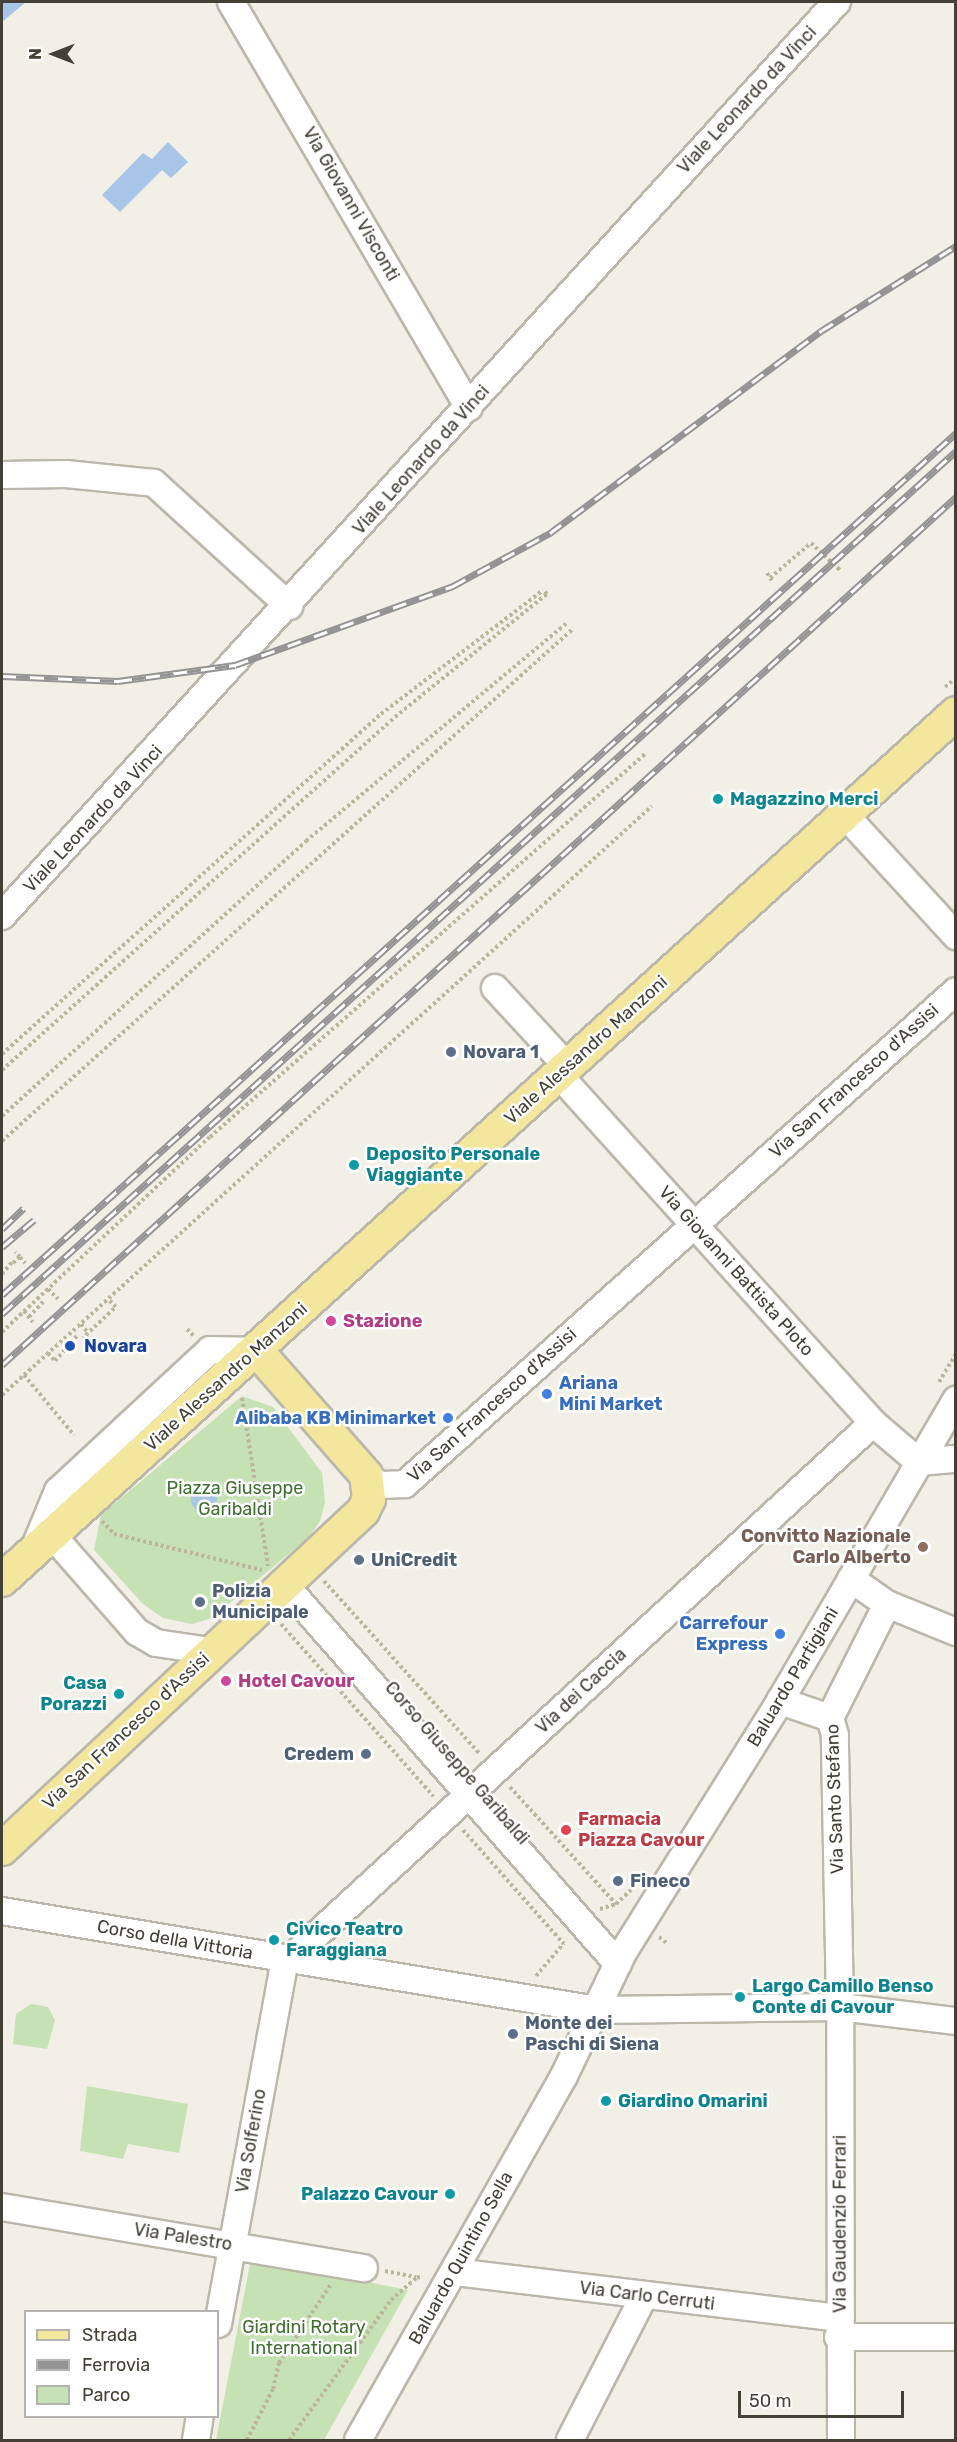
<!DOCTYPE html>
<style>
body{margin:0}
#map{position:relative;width:957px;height:2442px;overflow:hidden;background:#f1efe6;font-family:Rubik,sans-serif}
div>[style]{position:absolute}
.green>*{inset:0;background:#c6e1b3}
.water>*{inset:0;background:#a8c5e8}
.round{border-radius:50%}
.path>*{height:4px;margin-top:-2px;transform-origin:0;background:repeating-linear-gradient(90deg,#bbb59c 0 3px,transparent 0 6px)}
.roads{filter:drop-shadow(2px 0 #bbb7aa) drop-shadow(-2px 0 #bbb7aa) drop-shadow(0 2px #bbb7aa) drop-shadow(0 -2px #bbb7aa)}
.minor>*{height:26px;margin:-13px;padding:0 13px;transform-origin:13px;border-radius:13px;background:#fff}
.major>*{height:32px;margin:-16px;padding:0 16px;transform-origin:16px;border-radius:16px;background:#f3e69d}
.rail>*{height:7px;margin-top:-3.5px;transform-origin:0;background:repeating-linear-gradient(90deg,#fff 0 14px,#949494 0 28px);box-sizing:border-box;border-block:2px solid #949494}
.dots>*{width:16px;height:16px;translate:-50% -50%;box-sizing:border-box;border:3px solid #fff;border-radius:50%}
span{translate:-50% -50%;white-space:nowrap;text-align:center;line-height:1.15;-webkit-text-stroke:5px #fff;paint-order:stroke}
.street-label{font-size:18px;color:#434036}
.culture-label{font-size:18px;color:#0d838f;font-weight:700}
.left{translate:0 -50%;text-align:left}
.right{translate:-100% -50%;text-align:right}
.service-label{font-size:18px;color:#4e5e75;font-weight:700}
.hotel-label{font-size:18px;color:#b23c85;font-weight:700}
.transit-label{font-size:18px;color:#164399;font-weight:700}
.shop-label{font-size:18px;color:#366cbe;font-weight:700}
.park-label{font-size:18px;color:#3f6e30}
.education-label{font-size:18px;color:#785e54;font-weight:700}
.health-label{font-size:18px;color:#be3a42;font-weight:700}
.frame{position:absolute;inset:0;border:3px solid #434036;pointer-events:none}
.legend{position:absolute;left:24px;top:2310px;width:195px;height:108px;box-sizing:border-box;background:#fff;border:2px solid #b4b3af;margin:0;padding:8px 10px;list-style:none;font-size:18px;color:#434036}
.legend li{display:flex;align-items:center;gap:12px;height:30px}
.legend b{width:30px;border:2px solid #b4b3af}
.north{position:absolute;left:24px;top:24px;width:60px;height:60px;-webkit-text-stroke:4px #fff;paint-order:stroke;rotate:270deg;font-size:16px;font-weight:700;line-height:24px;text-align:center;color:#434036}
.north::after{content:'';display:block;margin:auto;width:21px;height:27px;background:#434036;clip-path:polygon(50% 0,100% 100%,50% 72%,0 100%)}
.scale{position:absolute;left:738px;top:2391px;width:166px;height:27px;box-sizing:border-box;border:3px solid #434036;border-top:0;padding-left:8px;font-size:18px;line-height:21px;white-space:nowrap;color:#434036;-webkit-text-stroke:4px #fff;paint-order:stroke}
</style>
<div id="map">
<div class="green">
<i style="clip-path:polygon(242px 1396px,273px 1407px,322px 1473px,325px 1503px,320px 1521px,310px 1536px,212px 1618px,192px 1624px,163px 1618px,143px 1604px,94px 1550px,101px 1515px)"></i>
<i style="clip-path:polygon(31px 2004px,48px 2007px,55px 2020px,47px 2049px,13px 2044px,16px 2014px)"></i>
<i style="clip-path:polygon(87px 2086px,188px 2104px,179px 2153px,128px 2144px,123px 2159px,80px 2151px)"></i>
<i style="clip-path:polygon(251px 2259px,408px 2290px,324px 2440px,216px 2440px)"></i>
</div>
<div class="water">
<i style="clip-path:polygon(2px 2px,26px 2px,2px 22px)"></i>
<i style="clip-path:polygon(168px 142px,188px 162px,171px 178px,162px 170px,120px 212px,102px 195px,143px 153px,152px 159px)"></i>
<i class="round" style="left:191px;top:1486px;width:26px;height:26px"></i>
</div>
<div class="path">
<i style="left:767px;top:573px;width:9px;rotate:58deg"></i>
<i style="left:770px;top:578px;width:54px;rotate:-40.5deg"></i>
<i style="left:811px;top:543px;width:40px;rotate:43deg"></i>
<i style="left:945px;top:687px;width:14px;rotate:-39deg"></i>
<i style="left:2px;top:1054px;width:509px;rotate:-41.9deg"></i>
<i style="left:381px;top:714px;width:204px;rotate:-37.4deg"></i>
<i style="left:2px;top:1070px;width:528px;rotate:-41.93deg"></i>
<i style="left:395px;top:717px;width:196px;rotate:-39deg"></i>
<i style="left:547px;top:594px;width:6px;rotate:-135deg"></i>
<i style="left:2px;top:1116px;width:410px;rotate:-42.1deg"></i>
<i style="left:306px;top:841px;width:341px;rotate:-39.9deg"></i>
<i style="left:2px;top:1141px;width:768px;rotate:-41.89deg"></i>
<i style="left:20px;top:1257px;width:8px;rotate:50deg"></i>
<i style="left:13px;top:1263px;width:9px;rotate:-41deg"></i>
<i style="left:20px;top:1257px;width:7px;rotate:-135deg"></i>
<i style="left:2px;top:1274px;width:16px;rotate:-50deg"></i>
<i style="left:48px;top:1289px;width:14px;rotate:45deg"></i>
<i style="left:24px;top:1311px;width:14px;rotate:51deg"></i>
<i style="left:29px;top:1317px;width:23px;rotate:-47deg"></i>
<i style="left:81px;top:1324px;width:11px;rotate:52deg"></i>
<i style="left:88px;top:1333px;width:7px;rotate:135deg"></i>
<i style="left:187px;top:1329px;width:10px;rotate:45deg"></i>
<i style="left:90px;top:1331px;width:35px;rotate:-43deg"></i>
<i style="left:116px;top:1307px;width:11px;rotate:-135deg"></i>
<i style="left:2px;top:1332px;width:285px;rotate:-43.2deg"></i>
<i style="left:210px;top:1137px;width:580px;rotate:-41.36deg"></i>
<i style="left:48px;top:1353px;width:11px;rotate:49deg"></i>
<i style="left:55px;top:1361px;width:35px;rotate:-49deg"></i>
<i style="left:24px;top:1375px;width:78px;rotate:50.2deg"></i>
<i style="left:939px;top:1382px;width:33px;rotate:-59deg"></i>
<i style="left:2px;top:1395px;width:877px;rotate:-42.18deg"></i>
<i style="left:242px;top:1398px;width:170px;rotate:81.2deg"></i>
<i style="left:102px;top:1521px;width:18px;rotate:47deg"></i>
<i style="left:114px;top:1534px;width:152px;rotate:13.7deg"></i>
<i style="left:324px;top:1581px;width:233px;rotate:48deg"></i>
<i style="left:281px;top:1624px;width:230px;rotate:48.5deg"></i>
<i style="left:510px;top:1787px;width:158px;rotate:47.8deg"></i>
<i style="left:463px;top:1830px;width:152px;rotate:48.5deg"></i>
<i style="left:600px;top:1909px;width:17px;rotate:-17deg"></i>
<i style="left:616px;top:1904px;width:26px;rotate:-43deg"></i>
<i style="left:659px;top:1937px;width:11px;rotate:38deg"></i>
<i style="left:536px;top:1976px;width:43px;rotate:-49.7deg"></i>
<i style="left:385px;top:2271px;width:32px;rotate:11deg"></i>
<i style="left:247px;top:2440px;width:57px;rotate:-63deg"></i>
<i style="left:273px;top:2389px;width:27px;rotate:-77deg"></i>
<i style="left:279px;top:2363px;width:95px;rotate:-56.6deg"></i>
<i style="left:289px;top:2440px;width:173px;rotate:-53.9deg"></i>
<i style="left:391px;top:2300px;width:35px;rotate:-41deg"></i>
<i style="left:417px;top:2277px;width:6px;rotate:9deg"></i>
</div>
<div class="roads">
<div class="minor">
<i style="left:231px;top:2px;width:470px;rotate:59.6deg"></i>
<i style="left:2px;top:475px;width:64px;rotate:-0.9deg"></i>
<i style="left:66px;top:474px;width:88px;rotate:5.8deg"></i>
<i style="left:154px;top:483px;width:183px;rotate:42.3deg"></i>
<i style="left:846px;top:816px;width:163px;rotate:47.5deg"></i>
<i style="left:2px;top:916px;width:1238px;rotate:-47.59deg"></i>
<i style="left:495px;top:988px;width:106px;rotate:47.3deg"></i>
<i style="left:558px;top:1074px;width:470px;rotate:47.9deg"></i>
<i style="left:873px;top:1423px;width:60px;rotate:40.3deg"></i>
<i style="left:919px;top:1462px;width:37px;rotate:-5deg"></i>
<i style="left:366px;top:1475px;width:17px;rotate:36deg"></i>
<i style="left:380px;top:1485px;width:25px;rotate:-2deg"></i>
<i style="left:405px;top:1484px;width:739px;rotate:-41.82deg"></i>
<i style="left:52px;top:1535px;width:129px;rotate:48.8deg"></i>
<i style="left:137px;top:1632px;width:22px;rotate:30deg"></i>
<i style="left:156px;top:1643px;width:55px;rotate:8.4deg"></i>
<i style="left:34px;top:1549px;width:63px;rotate:-67.5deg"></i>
<i style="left:58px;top:1491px;width:207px;rotate:-42.8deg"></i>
<i style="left:210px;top:1350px;width:47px;rotate:1.2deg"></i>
<i style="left:851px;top:1579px;width:44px;rotate:34.8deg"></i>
<i style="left:887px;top:1604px;width:74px;rotate:22.1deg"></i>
<i style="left:283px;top:1583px;width:507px;rotate:48.68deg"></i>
<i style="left:780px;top:1701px;width:53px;rotate:18.8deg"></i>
<i style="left:2px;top:1911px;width:603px;rotate:9.45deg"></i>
<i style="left:597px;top:2010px;width:243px;rotate:-0.7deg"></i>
<i style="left:840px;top:2007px;width:117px;rotate:6.9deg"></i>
<i style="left:289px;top:1960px;width:793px;rotate:-42.6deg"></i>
<i style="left:2px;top:2207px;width:367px;rotate:9.6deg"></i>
<i style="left:454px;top:2272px;width:389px;rotate:6.8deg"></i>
<i style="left:218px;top:2324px;width:371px;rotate:-79.6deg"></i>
<i style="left:838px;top:2337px;width:118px"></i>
<i style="left:196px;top:2440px;width:24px;rotate:-81deg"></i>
<i style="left:358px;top:2440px;width:418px;rotate:-60.5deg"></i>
<i style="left:564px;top:2076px;width:139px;rotate:-64.4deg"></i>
<i style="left:624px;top:1951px;width:295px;rotate:-58deg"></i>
<i style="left:780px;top:1701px;width:349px;rotate:-59.7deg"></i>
<i style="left:570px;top:2440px;width:162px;rotate:-62.8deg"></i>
<i style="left:841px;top:2440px;width:433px;rotate:-90.1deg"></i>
<i style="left:840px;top:2007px;width:272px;rotate:-91.1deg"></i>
<i style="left:835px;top:1735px;width:18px;rotate:-106deg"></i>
<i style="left:830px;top:1718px;width:127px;rotate:-63.4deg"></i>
</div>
<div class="major">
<i style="left:2px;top:1580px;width:1289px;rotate:-42.26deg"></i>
<i style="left:2px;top:1849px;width:495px;rotate:-43.1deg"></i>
<i style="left:363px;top:1511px;width:13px;rotate:-63deg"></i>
<i style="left:369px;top:1499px;width:24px;rotate:-97deg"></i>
<i style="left:366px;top:1475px;width:165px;rotate:-131.3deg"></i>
</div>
</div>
<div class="rail">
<i style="left:2px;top:676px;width:116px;rotate:2.5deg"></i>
<i style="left:118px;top:681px;width:118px;rotate:-7.8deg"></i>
<i style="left:235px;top:665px;width:232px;rotate:-19.9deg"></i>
<i style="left:453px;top:586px;width:111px;rotate:-28.7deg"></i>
<i style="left:550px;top:533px;width:338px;rotate:-36.7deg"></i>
<i style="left:821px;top:331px;width:160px;rotate:-32.2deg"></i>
<i style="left:2px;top:1229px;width:30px;rotate:-44deg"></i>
<i style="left:2px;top:1247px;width:42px;rotate:-40.2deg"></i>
<i style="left:2px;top:1295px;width:1286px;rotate:-42.1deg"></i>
<i style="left:2px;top:1314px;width:1286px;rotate:-42.13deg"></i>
<i style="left:2px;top:1365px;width:1290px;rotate:-42.3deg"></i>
</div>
<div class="dots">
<i style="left:718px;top:799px;background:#0f9aa8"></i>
<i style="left:451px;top:1052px;background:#5c6f8a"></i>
<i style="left:354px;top:1165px;background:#0f9aa8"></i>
<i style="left:331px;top:1321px;background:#d1479c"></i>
<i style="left:70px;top:1346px;background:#1a4fb4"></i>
<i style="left:547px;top:1394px;background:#3f7fe0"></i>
<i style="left:448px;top:1418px;background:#3f7fe0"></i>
<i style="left:923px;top:1547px;background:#8d6e63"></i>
<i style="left:359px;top:1560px;background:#5c6f8a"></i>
<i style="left:200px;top:1602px;background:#5c6f8a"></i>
<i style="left:780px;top:1634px;background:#3f7fe0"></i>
<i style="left:226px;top:1681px;background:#d1479c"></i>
<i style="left:119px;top:1694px;background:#0f9aa8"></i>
<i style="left:366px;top:1754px;background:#5c6f8a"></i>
<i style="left:566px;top:1830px;background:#e0444e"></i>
<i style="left:618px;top:1881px;background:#5c6f8a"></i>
<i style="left:274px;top:1940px;background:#0f9aa8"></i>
<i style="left:740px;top:1997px;background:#0f9aa8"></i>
<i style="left:513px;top:2034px;background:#5c6f8a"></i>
<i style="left:606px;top:2101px;background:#0f9aa8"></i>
<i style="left:450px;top:2194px;background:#0f9aa8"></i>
</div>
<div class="street-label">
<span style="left:747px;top:100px;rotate:-47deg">Viale Leonardo da Vinci</span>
<span style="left:351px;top:204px;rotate:60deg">Via Giovanni Visconti</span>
<span style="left:421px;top:460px;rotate:-48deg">Viale Leonardo da Vinci</span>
<span style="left:93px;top:819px;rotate:-47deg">Viale Leonardo da Vinci</span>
<span style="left:586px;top:1050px;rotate:-42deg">Viale Alessandro Manzoni</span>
<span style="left:854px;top:1081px;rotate:-42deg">Via San Francesco d'Assisi</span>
<span style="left:736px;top:1271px;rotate:48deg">Via Giovanni Battista Ploto</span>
<span style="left:226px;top:1377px;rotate:-42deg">Viale Alessandro Manzoni</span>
<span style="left:492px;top:1405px;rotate:-42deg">Via San Francesco d'Assisi</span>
<span style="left:793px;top:1677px;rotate:-59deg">Baluardo Partigiani</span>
<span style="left:581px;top:1691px;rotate:-43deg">Via dei Caccia</span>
<span style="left:126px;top:1731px;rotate:-43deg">Via San Francesco d'Assisi</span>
<span style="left:457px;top:1763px;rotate:49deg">Corso Giuseppe Garibaldi</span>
<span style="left:835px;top:1799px;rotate:-92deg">Via Santo Stefano</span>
<span style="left:175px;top:1940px;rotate:10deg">Corso della Vittoria</span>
<span style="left:251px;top:2141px;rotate:-80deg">Via Solferino</span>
<span style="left:840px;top:2224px;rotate:-90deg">Via Gaudenzio Ferrari</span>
<span style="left:183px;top:2237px;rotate:9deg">Via Palestro</span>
<span style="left:461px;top:2258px;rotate:-61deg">Baluardo Quintino Sella</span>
<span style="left:647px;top:2296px;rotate:7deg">Via Carlo Cerruti</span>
</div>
<div class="culture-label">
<span class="left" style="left:730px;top:799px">Magazzino Merci</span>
<span class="left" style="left:366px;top:1165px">Deposito Personale<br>Viaggiante</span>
<span class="right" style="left:107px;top:1694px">Casa<br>Porazzi</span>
<span class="left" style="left:286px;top:1940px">Civico Teatro<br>Faraggiana</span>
<span class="left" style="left:752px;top:1997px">Largo Camillo Benso<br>Conte di Cavour</span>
<span class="left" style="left:618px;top:2101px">Giardino Omarini</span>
<span class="right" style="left:438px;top:2194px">Palazzo Cavour</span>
</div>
<div class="service-label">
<span class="left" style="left:463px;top:1052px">Novara 1</span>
<span class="left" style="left:371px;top:1560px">UniCredit</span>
<span class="left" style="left:212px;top:1602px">Polizia<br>Municipale</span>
<span class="right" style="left:354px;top:1754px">Credem</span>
<span class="left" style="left:630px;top:1881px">Fineco</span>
<span class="left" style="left:525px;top:2034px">Monte dei<br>Paschi di Siena</span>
</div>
<div class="hotel-label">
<span class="left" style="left:343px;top:1321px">Stazione</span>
<span class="left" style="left:238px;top:1681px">Hotel Cavour</span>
</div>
<div class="transit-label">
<span class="left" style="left:84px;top:1346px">Novara</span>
</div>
<div class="shop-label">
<span class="left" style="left:559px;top:1394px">Ariana<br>Mini Market</span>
<span class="right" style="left:436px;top:1418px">Alibaba KB Minimarket</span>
<span class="right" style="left:768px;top:1634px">Carrefour<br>Express</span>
</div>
<div class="park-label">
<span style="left:235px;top:1499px">Piazza Giuseppe<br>Garibaldi</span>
<span style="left:304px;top:2338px">Giardini Rotary<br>International</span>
</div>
<div class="education-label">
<span class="right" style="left:911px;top:1547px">Convitto Nazionale<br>Carlo Alberto</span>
</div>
<div class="health-label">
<span class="left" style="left:578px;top:1830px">Farmacia<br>Piazza Cavour</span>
</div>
<div class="frame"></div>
<ul class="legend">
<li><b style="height:8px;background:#f3e69d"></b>Strada</li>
<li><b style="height:8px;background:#949494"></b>Ferrovia</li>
<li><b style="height:16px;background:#c6e1b3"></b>Parco</li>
</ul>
<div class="north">N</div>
<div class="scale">50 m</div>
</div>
